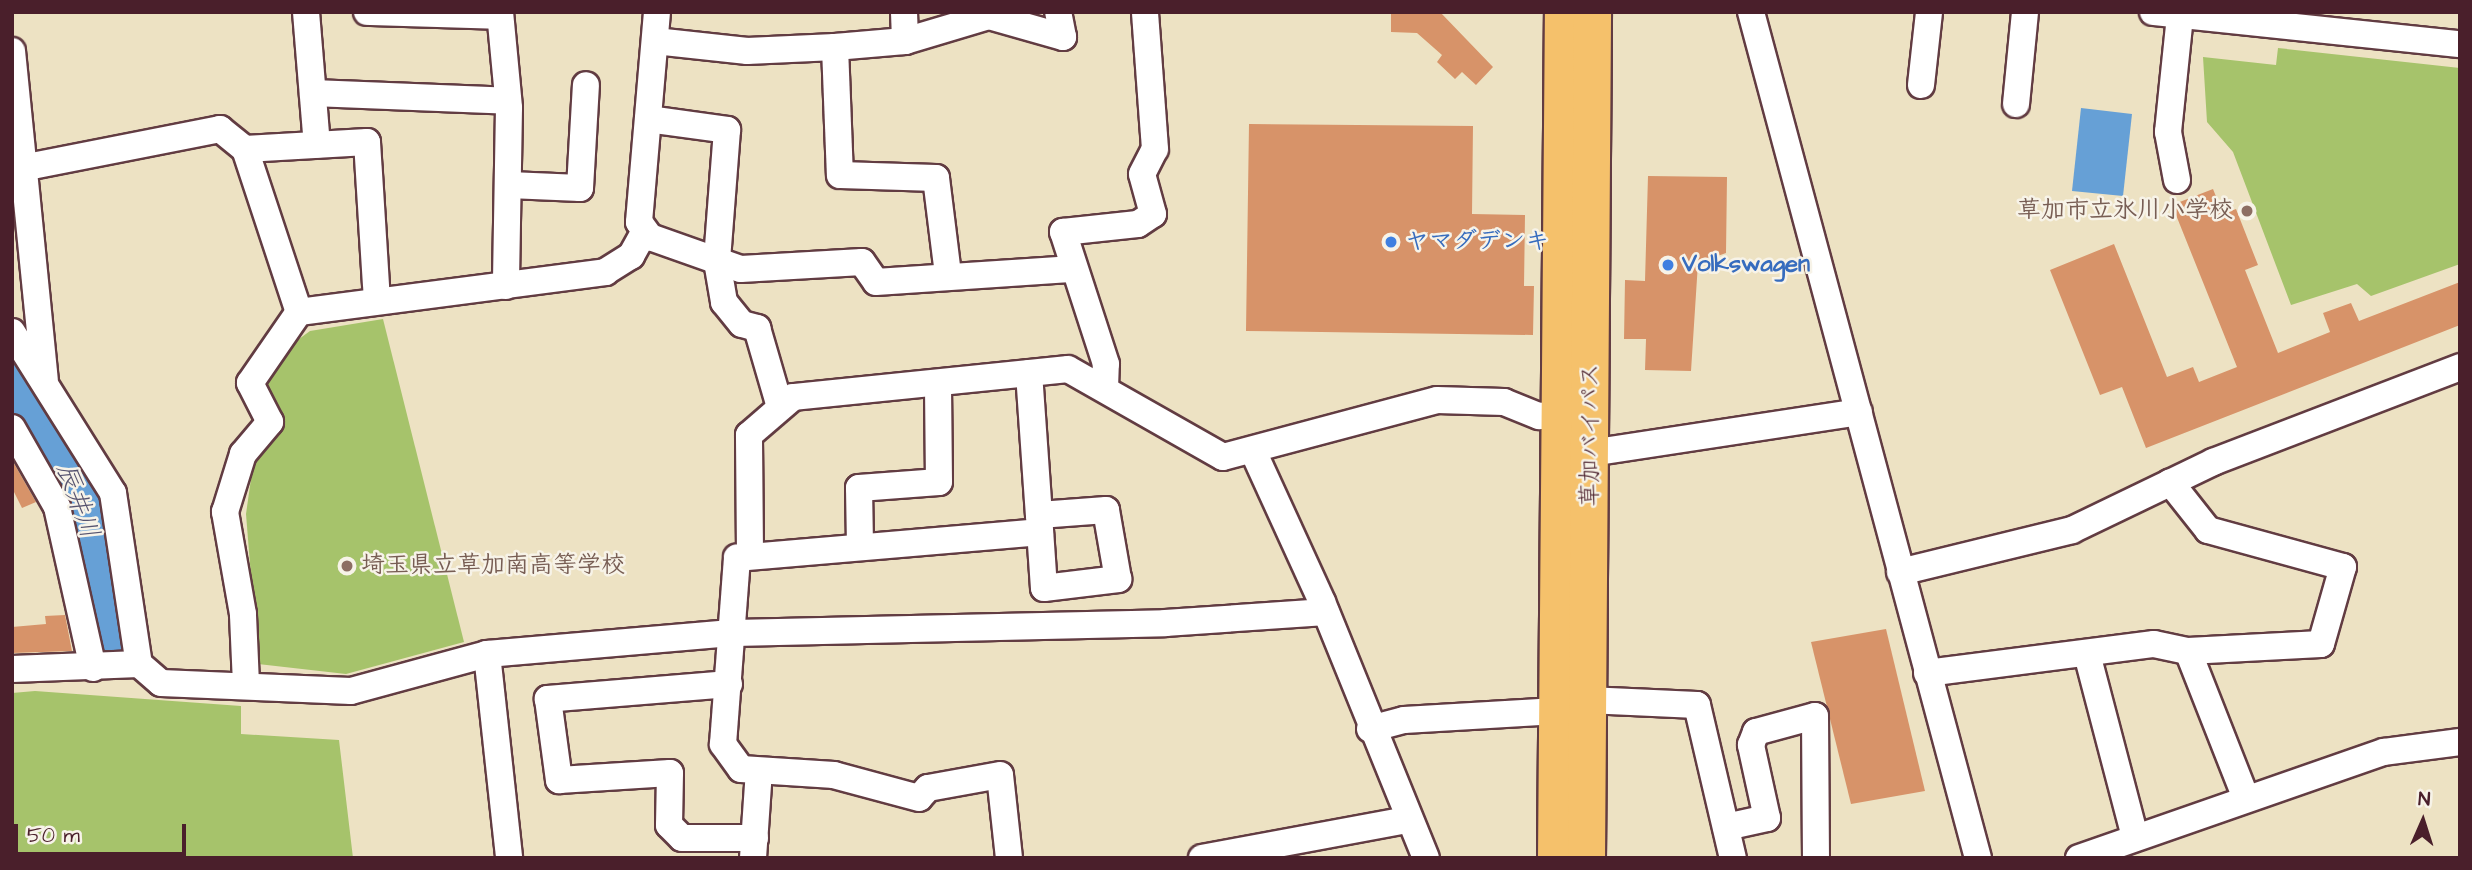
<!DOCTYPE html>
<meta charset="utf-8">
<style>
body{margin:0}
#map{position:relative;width:2472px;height:870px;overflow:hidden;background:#ede2c3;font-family:"Architects Daughter","Klee One",sans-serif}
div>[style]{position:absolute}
.green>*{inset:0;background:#a6c36b}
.water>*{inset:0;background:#66a0d6}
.river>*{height:42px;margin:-21px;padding:0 21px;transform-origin:21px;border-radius:21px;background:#66a0d6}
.building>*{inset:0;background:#d79369}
.roads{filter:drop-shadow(2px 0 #623c42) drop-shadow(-2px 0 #623c42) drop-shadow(0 2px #623c42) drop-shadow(0 -2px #623c42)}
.minor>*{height:26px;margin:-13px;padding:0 13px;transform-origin:13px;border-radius:13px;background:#fff}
.highway>*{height:37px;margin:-18.5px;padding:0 18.5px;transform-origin:18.5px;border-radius:18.5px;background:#f5c16b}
.dots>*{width:19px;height:19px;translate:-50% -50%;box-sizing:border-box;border:4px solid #f7f3e8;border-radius:50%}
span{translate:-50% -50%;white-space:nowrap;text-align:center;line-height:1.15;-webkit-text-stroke:5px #f7f3e8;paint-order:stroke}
.education-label{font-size:24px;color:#785e54;font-weight:700}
.right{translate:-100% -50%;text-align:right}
.left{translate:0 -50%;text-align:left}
.shop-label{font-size:24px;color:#366cbe;font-weight:700}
.street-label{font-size:24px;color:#4a1f2b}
.water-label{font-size:26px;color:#55536f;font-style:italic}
.frame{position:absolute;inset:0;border:14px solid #4a1f2b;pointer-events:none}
.north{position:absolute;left:2388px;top:786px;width:70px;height:70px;-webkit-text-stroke:5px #f7f3e8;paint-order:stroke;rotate:3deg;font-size:19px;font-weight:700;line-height:28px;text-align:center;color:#4a1f2b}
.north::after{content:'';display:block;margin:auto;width:24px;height:32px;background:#4a1f2b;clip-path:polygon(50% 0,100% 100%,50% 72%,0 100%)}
.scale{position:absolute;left:14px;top:824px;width:172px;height:32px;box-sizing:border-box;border:4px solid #4a1f2b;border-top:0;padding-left:9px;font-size:21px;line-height:24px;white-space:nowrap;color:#4a1f2b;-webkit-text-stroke:5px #f7f3e8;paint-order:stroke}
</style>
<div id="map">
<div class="green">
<i style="clip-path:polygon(2278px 48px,2460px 68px,2460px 264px,2371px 296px,2357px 284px,2291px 305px,2233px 152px,2207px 122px,2203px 57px,2276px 65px)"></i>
<i style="clip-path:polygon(383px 319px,464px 642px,346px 674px,258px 664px,246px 514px,264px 388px,284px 350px,310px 331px)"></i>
<i style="clip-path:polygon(35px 691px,241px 706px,241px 734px,339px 740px,353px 858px,12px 858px,12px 693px)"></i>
</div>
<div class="water">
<i style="clip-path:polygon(2081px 108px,2132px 114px,2123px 196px,2072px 191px)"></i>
</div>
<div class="river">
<i style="left:12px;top:382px;width:76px;rotate:54.6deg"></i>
<i style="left:56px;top:444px;width:82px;rotate:66.3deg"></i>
<i style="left:89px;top:519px;width:117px;rotate:79.2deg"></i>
</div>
<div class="building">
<i style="clip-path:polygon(1391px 12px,1440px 12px,1493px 67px,1476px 85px,1462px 72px,1455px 79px,1437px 62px,1442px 55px,1417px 33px,1391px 32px)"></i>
<i style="clip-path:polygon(1249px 124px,1473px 126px,1472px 214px,1525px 215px,1524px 286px,1534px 286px,1533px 335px,1246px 331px)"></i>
<i style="clip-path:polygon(1648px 176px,1727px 177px,1726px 253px,1698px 263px,1691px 371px,1645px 370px,1646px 339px,1624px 339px,1625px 280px,1645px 281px)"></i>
<i style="clip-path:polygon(2213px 189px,2223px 214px,2236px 209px,2258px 265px,2245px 270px,2278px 353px,2330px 332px,2323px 313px,2351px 303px,2359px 321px,2460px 282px,2460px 325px,2146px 448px,2122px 387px,2100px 395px,2050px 270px,2114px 244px,2167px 377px,2193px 367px,2199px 382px,2237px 367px,2172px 205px)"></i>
<i style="clip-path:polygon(12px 460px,36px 502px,22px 508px,12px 488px)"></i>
<i style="clip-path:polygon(65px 615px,72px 651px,12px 653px,12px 627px,46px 624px,45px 616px)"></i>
<i style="clip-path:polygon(1886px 629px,1925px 791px,1851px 804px,1811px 642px)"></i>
</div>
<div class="roads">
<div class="minor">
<i style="left:306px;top:12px;width:133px;rotate:85.3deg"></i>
<i style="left:367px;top:12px;width:133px;rotate:1.7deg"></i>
<i style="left:500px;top:12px;width:96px;rotate:84.6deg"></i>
<i style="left:509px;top:108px;width:178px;rotate:91deg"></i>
<i style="left:657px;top:12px;width:211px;rotate:94.9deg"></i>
<i style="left:639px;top:222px;width:19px;rotate:54deg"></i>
<i style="left:650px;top:237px;width:96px;rotate:19.4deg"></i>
<i style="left:741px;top:269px;width:121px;rotate:-3.3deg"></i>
<i style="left:862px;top:262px;width:24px;rotate:55deg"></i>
<i style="left:876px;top:282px;width:198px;rotate:-3.8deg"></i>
<i style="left:904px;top:12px;width:29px;rotate:88deg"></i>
<i style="left:1751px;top:12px;width:876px;rotate:74.98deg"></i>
<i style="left:2153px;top:12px;width:309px;rotate:6deg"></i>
<i style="left:655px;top:41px;width:93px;rotate:6.2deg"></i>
<i style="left:747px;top:51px;width:88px;rotate:-2.6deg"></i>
<i style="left:835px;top:47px;width:70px;rotate:-4.9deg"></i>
<i style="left:905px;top:41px;width:88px;rotate:-16.6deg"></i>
<i style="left:989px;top:16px;width:77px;rotate:15.8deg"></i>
<i style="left:1063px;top:37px;width:25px;rotate:-101deg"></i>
<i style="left:835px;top:47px;width:128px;rotate:87.8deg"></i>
<i style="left:840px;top:175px;width:96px;rotate:1.8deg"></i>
<i style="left:936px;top:178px;width:98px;rotate:82.9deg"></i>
<i style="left:12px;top:51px;width:330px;rotate:84.3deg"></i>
<i style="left:1921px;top:85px;width:73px;rotate:-83.7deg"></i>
<i style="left:313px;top:93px;width:195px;rotate:2.3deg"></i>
<i style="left:2016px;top:104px;width:92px;rotate:-84.4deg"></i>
<i style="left:648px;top:119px;width:80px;rotate:7.9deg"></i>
<i style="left:727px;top:130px;width:131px;rotate:94.4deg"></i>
<i style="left:717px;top:261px;width:42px;rotate:80.3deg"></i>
<i style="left:724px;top:302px;width:28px;rotate:51deg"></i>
<i style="left:742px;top:324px;width:16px;rotate:15deg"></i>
<i style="left:757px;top:328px;width:82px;rotate:73.8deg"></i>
<i style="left:245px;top:149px;width:122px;rotate:-3.3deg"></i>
<i style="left:367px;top:142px;width:158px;rotate:86.4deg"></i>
<i style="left:27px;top:167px;width:197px;rotate:-11.1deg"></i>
<i style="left:220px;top:129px;width:32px;rotate:39deg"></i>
<i style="left:245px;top:149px;width:172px;rotate:71.7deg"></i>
<i style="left:2177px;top:180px;width:49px;rotate:-100.6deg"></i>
<i style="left:2168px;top:132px;width:118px;rotate:-84.1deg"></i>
<i style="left:509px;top:185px;width:71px;rotate:2.4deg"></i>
<i style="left:580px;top:188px;width:103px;rotate:-86.7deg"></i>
<i style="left:12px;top:332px;width:190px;rotate:57.9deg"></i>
<i style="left:113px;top:493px;width:173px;rotate:81.4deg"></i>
<i style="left:1029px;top:373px;width:142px;rotate:86deg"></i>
<i style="left:1039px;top:515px;width:73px;rotate:86.1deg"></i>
<i style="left:1044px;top:588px;width:75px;rotate:-6.9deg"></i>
<i style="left:1118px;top:579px;width:70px;rotate:-99.9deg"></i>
<i style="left:1106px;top:510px;width:67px;rotate:175.7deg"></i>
<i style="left:1105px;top:388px;width:24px;rotate:-88deg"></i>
<i style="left:1106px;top:364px;width:139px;rotate:-108deg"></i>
<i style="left:1063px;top:232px;width:75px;rotate:-6.1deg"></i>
<i style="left:1138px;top:224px;width:18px;rotate:-34deg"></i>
<i style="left:1153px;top:214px;width:41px;rotate:-105.4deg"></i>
<i style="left:1142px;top:174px;width:28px;rotate:-63deg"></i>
<i style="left:1155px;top:149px;width:137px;rotate:-94.2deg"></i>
<i style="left:12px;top:428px;width:91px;rotate:60.3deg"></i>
<i style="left:57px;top:507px;width:165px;rotate:77.4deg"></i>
<i style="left:1253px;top:451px;width:166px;rotate:65.4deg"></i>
<i style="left:1322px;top:602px;width:276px;rotate:67.9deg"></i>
<i style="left:1591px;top:453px;width:271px;rotate:-8.7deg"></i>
<i style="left:860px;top:545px;width:57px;rotate:-91deg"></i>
<i style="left:859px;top:488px;width:80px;rotate:-4.3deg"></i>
<i style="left:939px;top:482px;width:96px;rotate:-90.6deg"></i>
<i style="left:750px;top:553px;width:118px;rotate:-90.5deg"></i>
<i style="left:749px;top:435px;width:58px;rotate:-40.8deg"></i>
<i style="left:793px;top:397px;width:276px;rotate:-5.8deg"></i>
<i style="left:1068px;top:369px;width:178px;rotate:29.6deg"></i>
<i style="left:1223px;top:457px;width:221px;rotate:-14.9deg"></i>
<i style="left:1437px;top:400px;width:67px;rotate:1.7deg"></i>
<i style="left:1504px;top:402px;width:38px;rotate:22deg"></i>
<i style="left:1539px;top:416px;width:36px;rotate:-5deg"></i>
<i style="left:1900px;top:572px;width:177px;rotate:-13.7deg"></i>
<i style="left:2072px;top:530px;width:157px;rotate:-25.7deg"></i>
<i style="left:2213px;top:462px;width:265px;rotate:-21deg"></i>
<i style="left:2188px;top:651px;width:156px;rotate:68.5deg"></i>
<i style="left:487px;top:654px;width:205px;rotate:83.8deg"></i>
<i style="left:2087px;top:654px;width:189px;rotate:75.3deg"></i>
<i style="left:12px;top:669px;width:127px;rotate:-2.3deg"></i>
<i style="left:139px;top:664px;width:29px;rotate:41deg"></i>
<i style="left:161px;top:683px;width:190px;rotate:2.4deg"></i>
<i style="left:351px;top:691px;width:141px;rotate:-15.2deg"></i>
<i style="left:487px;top:654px;width:248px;rotate:-4.9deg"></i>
<i style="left:734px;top:633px;width:431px;rotate:-1.3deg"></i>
<i style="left:1165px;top:623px;width:161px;rotate:-3.9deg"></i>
<i style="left:1927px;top:673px;width:229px;rotate:-7.3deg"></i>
<i style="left:2154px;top:644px;width:35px;rotate:12deg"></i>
<i style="left:2188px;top:651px;width:133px;rotate:-3deg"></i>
<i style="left:2321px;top:644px;width:80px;rotate:-74.1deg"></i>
<i style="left:2343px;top:567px;width:140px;rotate:-164.7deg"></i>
<i style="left:2208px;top:530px;width:61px;rotate:-128.4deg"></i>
<i style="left:246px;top:684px;width:70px;rotate:-92.5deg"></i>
<i style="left:243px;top:614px;width:104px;rotate:-100deg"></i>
<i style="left:225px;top:512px;width:61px;rotate:-72.8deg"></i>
<i style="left:243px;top:454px;width:42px;rotate:-49.8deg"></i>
<i style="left:270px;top:422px;width:44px;rotate:-117.1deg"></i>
<i style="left:250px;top:383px;width:86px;rotate:-55.4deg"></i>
<i style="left:299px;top:312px;width:309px;rotate:-7.4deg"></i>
<i style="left:605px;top:272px;width:31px;rotate:-32deg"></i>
<i style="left:631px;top:256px;width:26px;rotate:-61deg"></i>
<i style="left:729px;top:684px;width:182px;rotate:175.3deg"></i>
<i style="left:548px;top:699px;width:82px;rotate:82.3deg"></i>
<i style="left:559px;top:780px;width:111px;rotate:-3.6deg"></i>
<i style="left:670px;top:773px;width:52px;rotate:91.1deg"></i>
<i style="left:669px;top:825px;width:18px;rotate:45deg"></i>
<i style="left:682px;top:838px;width:73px"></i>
<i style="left:1587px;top:700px;width:110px;rotate:2.6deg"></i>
<i style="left:1697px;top:705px;width:157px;rotate:76.8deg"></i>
<i style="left:1370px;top:729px;width:35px;rotate:-15deg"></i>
<i style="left:1404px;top:720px;width:153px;rotate:-3.4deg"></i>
<i style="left:1726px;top:827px;width:42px;rotate:-12.4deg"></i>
<i style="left:1767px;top:818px;width:75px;rotate:-102.4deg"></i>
<i style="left:1751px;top:745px;width:14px;rotate:-69deg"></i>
<i style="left:1756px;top:732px;width:61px;rotate:-15.2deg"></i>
<i style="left:1815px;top:716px;width:142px;rotate:89.6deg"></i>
<i style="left:753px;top:858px;width:87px;rotate:-86.1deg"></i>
<i style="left:1009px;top:858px;width:83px;rotate:-96.2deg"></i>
<i style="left:1000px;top:775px;width:73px;rotate:169.8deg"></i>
<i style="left:928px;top:788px;width:13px;rotate:132deg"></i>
<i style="left:919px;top:798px;width:88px;rotate:-164.9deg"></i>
<i style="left:834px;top:775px;width:93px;rotate:-176.3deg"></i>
<i style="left:741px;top:769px;width:31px;rotate:-126deg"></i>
<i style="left:723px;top:744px;width:187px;rotate:-85.7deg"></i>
<i style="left:737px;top:558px;width:304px;rotate:-4.9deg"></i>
<i style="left:1202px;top:858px;width:209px;rotate:-10.5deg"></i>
<i style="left:2079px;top:858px;width:323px;rotate:-19.2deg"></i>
<i style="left:2384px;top:752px;width:77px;rotate:-7.5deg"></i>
</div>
<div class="highway">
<i style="left:1556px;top:858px;width:846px;rotate:-89.53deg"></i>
<i style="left:1586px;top:858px;width:846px;rotate:-89.59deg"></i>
</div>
</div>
<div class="dots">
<i style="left:2247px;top:211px;background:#8d6e63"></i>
<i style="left:1391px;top:242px;background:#3f7fe0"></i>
<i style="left:1668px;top:265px;background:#3f7fe0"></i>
<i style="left:347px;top:566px;background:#8d6e63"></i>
</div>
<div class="education-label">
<span class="right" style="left:2233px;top:211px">草加市立氷川小学校</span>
<span class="left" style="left:361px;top:566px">埼玉県立草加南高等学校</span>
</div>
<div class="shop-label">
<span class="left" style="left:1405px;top:242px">ヤマダデンキ</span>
<span class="left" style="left:1682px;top:265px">Volkswagen</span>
</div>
<div class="street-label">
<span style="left:1591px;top:435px;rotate:-90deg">草加バイパス</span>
</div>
<div class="water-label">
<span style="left:77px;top:501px;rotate:70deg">辰井川</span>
</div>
<div class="frame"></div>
<div class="north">N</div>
<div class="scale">50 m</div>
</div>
